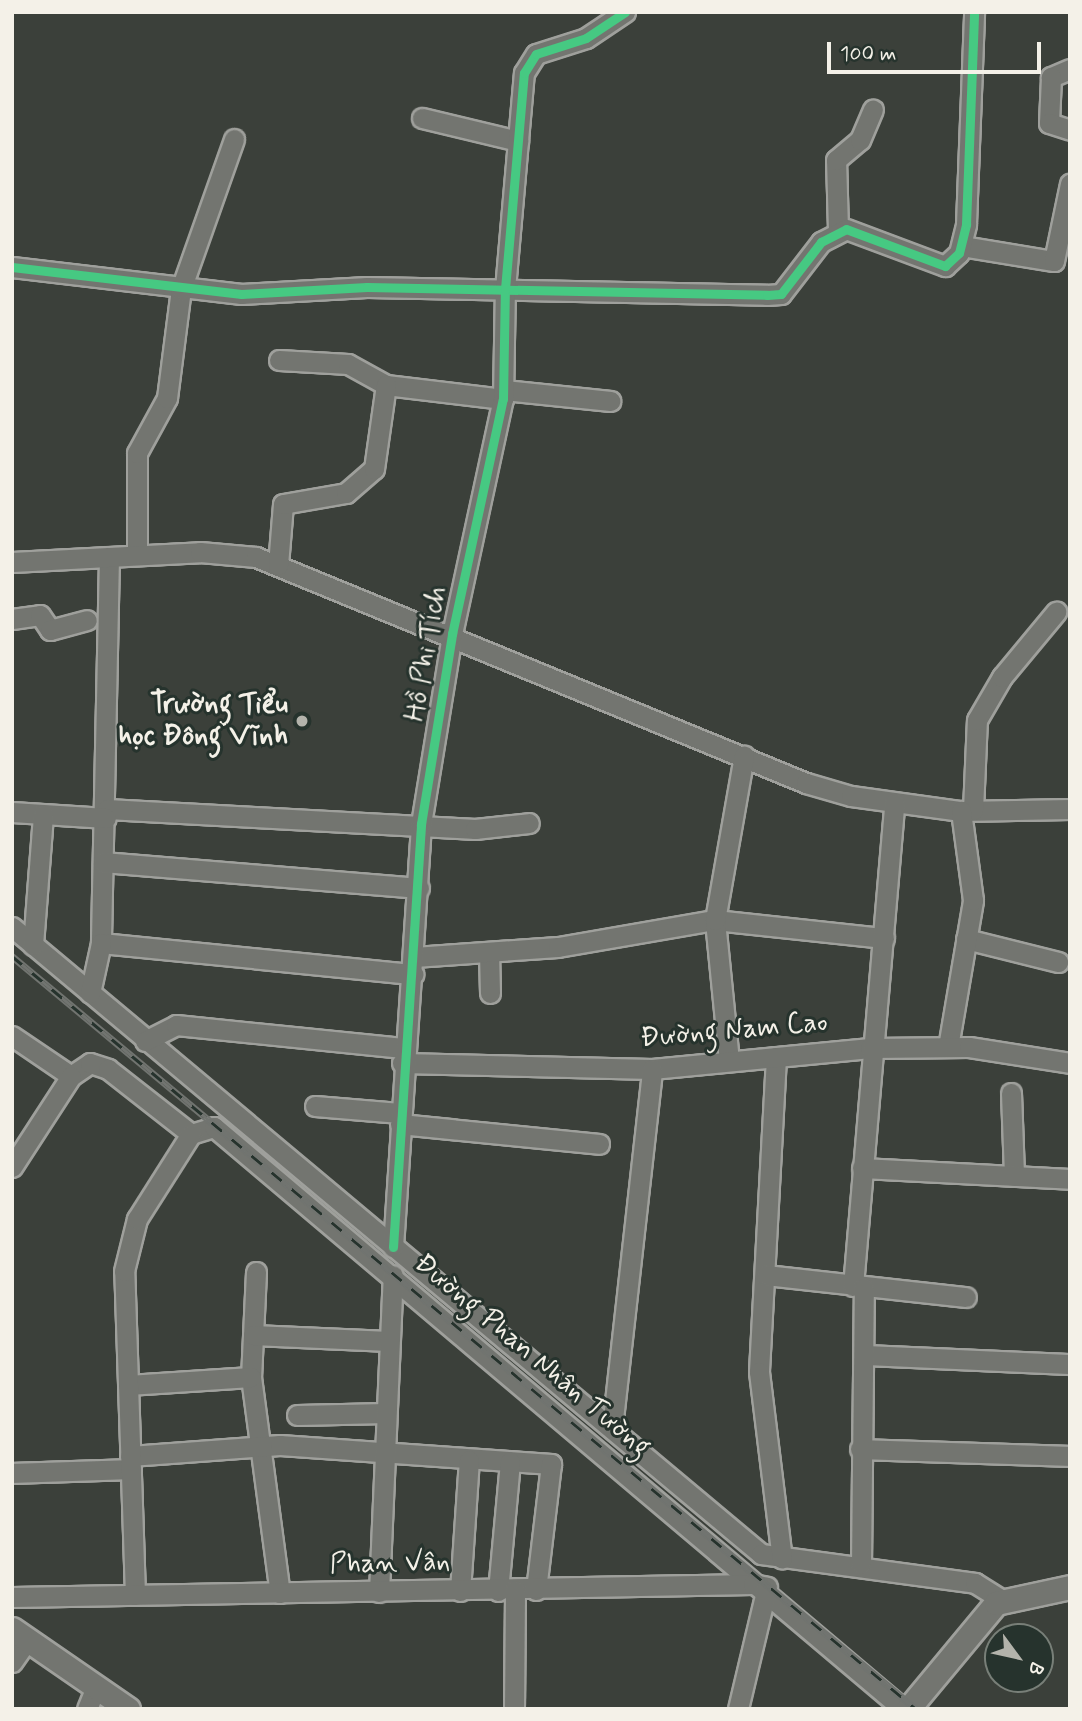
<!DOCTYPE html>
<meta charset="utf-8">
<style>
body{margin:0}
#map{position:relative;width:1082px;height:1721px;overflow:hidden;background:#3b403a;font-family:Mynerve,sans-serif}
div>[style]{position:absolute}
.roads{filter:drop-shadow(2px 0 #9fa09c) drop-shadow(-2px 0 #9fa09c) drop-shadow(0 2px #9fa09c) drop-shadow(0 -2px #9fa09c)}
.minor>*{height:19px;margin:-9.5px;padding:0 9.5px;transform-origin:9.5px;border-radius:9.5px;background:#737570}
.major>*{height:23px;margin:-11.5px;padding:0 11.5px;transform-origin:11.5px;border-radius:11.5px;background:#737570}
.rail>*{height:7px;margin-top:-3.5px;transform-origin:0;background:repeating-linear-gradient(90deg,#26332d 0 13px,#717470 0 26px);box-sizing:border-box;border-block:2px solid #717470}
.cycleway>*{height:9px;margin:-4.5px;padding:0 4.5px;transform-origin:4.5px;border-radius:4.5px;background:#46c982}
.dots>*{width:19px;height:19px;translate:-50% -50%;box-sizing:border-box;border:4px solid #26332d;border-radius:50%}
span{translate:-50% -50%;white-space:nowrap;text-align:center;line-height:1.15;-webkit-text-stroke:6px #26332d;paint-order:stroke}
.street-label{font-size:28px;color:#f4f1e8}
.poi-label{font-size:28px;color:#f4f1e8;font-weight:700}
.right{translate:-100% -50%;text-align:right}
.frame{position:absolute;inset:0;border:14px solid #f4f1e8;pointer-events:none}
.north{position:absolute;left:984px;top:1623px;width:70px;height:70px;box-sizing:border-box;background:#26332d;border:2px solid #787f78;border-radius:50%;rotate:123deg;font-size:19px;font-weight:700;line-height:28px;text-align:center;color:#f4f1e8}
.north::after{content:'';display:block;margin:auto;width:24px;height:32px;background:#b3b3ab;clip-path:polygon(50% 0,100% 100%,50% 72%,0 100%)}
.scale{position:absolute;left:827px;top:42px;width:214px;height:32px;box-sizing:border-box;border:4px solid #f4f1e8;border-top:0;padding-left:9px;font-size:21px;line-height:24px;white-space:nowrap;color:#f4f1e8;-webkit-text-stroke:5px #26332d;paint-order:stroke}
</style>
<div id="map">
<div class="roads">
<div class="minor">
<i style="left:1070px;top:69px;width:21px;rotate:157deg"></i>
<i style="left:1051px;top:77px;width:46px;rotate:92.5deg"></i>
<i style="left:1049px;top:123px;width:22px;rotate:18deg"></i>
<i style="left:422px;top:118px;width:99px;rotate:13.5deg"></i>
<i style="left:838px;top:230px;width:70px;rotate:-91.6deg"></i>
<i style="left:836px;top:160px;width:31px;rotate:-40deg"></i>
<i style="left:860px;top:140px;width:33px;rotate:-67deg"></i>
<i style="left:962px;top:246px;width:93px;rotate:9.3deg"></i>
<i style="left:1054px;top:261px;width:79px;rotate:-78.3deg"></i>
<i style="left:12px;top:267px;width:231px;rotate:6.7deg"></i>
<i style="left:241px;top:294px;width:126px;rotate:-3.2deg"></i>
<i style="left:367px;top:287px;width:400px;rotate:1.1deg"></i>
<i style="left:767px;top:295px;width:14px;rotate:-4deg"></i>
<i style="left:781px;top:294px;width:66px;rotate:-52.4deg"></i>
<i style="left:821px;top:242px;width:28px;rotate:-27deg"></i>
<i style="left:846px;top:229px;width:106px;rotate:20.5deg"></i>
<i style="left:945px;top:266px;width:19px;rotate:-43deg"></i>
<i style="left:959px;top:253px;width:30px;rotate:-76deg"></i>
<i style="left:966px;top:224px;width:212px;rotate:-87.8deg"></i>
<i style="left:279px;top:360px;width:69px;rotate:3.3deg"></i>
<i style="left:348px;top:364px;width:43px;rotate:28.9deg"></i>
<i style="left:386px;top:385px;width:118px;rotate:6.8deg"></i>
<i style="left:504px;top:390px;width:107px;rotate:5.9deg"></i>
<i style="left:137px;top:555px;width:102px;rotate:-90deg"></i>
<i style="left:137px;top:453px;width:63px;rotate:-61.4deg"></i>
<i style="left:167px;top:398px;width:110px;rotate:-82.7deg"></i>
<i style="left:181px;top:289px;width:159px;rotate:-70.5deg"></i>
<i style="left:109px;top:557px;width:386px;rotate:91.2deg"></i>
<i style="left:101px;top:943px;width:314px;rotate:5.7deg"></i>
<i style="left:12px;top:562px;width:188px;rotate:-3deg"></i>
<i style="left:200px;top:552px;width:56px;rotate:5.1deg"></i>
<i style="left:256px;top:557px;width:595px;rotate:22.34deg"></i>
<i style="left:806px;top:783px;width:47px;rotate:16.1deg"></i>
<i style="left:851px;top:796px;width:111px;rotate:7.8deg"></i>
<i style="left:961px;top:811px;width:109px;rotate:-1.1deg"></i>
<i style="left:278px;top:565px;width:61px;rotate:-85.3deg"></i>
<i style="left:283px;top:504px;width:64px;rotate:-9.9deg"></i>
<i style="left:346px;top:493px;width:37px;rotate:-41deg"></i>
<i style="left:374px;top:469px;width:85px;rotate:-81.9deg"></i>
<i style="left:12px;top:619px;width:28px;rotate:-8deg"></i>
<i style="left:40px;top:615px;width:18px;rotate:56deg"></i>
<i style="left:50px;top:630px;width:38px;rotate:-15deg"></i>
<i style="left:107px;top:809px;width:369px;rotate:3.1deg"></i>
<i style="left:475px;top:829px;width:54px;rotate:-6.3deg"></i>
<i style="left:973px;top:810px;width:90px;rotate:-87.5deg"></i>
<i style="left:977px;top:720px;width:50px;rotate:-59.8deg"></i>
<i style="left:1002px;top:677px;width:85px;rotate:-50.3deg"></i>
<i style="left:12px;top:812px;width:94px;rotate:3.7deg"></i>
<i style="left:103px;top:862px;width:317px;rotate:4.7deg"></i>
<i style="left:12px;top:927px;width:977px;rotate:39.93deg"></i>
<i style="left:761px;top:1554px;width:216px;rotate:7.7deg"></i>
<i style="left:975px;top:1583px;width:32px;rotate:32deg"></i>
<i style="left:966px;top:939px;width:95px;rotate:14deg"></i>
<i style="left:33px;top:945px;width:131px;rotate:-85.6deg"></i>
<i style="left:489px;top:952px;width:41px;rotate:88.6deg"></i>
<i style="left:414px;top:957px;width:144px;rotate:-4deg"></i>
<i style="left:558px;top:947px;width:159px;rotate:-9.8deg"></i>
<i style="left:715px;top:920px;width:170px;rotate:6.1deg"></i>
<i style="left:90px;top:993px;width:51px;rotate:-77.6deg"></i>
<i style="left:12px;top:1036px;width:71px;rotate:34.1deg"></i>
<i style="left:71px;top:1076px;width:23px;rotate:-34deg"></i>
<i style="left:90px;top:1063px;width:19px;rotate:18deg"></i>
<i style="left:108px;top:1069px;width:105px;rotate:38.1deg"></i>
<i style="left:191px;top:1134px;width:24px;rotate:-17deg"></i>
<i style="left:214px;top:1127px;width:902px;rotate:40.19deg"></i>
<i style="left:145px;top:1041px;width:35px;rotate:-27deg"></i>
<i style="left:176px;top:1025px;width:228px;rotate:5.8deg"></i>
<i style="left:948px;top:1047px;width:149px;rotate:-80.3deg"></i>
<i style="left:973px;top:900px;width:90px;rotate:-97.7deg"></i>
<i style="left:776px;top:1057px;width:315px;rotate:93.1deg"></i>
<i style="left:759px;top:1372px;width:188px;rotate:83deg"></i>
<i style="left:729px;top:1061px;width:142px;rotate:-95.7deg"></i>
<i style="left:715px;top:920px;width:167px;rotate:-80deg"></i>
<i style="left:402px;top:1063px;width:250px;rotate:1.4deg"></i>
<i style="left:652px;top:1069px;width:219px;rotate:-5.5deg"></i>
<i style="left:870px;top:1048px;width:99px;rotate:-0.6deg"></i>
<i style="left:969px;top:1047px;width:102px;rotate:9deg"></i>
<i style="left:1011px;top:1093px;width:83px;rotate:87.9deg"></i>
<i style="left:315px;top:1106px;width:85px;rotate:4.7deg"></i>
<i style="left:400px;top:1124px;width:200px;rotate:5.7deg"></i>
<i style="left:12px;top:1167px;width:108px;rotate:-57deg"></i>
<i style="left:862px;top:1168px;width:208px;rotate:3deg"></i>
<i style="left:393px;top:1247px;width:424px;rotate:-86.2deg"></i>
<i style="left:421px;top:824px;width:193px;rotate:-80.7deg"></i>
<i style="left:452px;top:634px;width:240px;rotate:-77.8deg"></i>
<i style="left:503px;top:399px;width:110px;rotate:-89deg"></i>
<i style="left:505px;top:289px;width:217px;rotate:-85deg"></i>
<i style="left:524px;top:73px;width:22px;rotate:-58deg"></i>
<i style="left:536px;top:54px;width:52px;rotate:-17.7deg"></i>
<i style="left:586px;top:38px;width:47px;rotate:-33.7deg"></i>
<i style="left:256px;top:1272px;width:105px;rotate:92.7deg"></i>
<i style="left:251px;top:1377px;width:218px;rotate:82.4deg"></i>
<i style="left:766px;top:1275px;width:201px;rotate:6.3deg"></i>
<i style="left:853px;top:1286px;width:485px;rotate:-85.1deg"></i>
<i style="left:253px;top:1335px;width:136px;rotate:2.5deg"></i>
<i style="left:864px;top:1355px;width:206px;rotate:2.5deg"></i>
<i style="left:128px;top:1385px;width:123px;rotate:-3.7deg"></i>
<i style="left:297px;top:1415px;width:89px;rotate:-1.3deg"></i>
<i style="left:612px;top:1428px;width:361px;rotate:-83.6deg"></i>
<i style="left:860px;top:1449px;width:210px;rotate:1.9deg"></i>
<i style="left:130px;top:1456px;width:150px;rotate:-4.2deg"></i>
<i style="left:280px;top:1445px;width:272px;rotate:4deg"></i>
<i style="left:551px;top:1464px;width:127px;rotate:96.8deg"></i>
<i style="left:12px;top:1473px;width:119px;rotate:-1.9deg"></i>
<i style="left:861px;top:1564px;width:276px;rotate:-89.4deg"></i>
<i style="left:460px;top:1591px;width:131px;rotate:-86.1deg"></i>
<i style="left:498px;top:1591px;width:130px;rotate:-84.7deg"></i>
<i style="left:379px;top:1592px;width:317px;rotate:-87.5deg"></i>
<i style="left:135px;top:1595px;width:324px;rotate:-91.9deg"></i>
<i style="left:124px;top:1271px;width:54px;rotate:-76deg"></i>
<i style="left:137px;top:1219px;width:101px;rotate:-57.6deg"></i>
<i style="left:12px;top:1597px;width:741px;rotate:-1.01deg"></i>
<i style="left:753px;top:1584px;width:14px;rotate:12deg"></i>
<i style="left:767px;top:1587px;width:125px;rotate:103.4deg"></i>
<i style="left:12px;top:1662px;width:28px;rotate:-55deg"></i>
<i style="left:87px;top:1709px;width:24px;rotate:-68deg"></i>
<i style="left:514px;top:1709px;width:119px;rotate:-89.5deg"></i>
</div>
<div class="major">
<i style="left:12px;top:1629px;width:141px;rotate:34.6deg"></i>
<i style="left:908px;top:1709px;width:138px;rotate:-50.3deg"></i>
<i style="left:996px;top:1603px;width:76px;rotate:-12.2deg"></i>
</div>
</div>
<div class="rail">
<i style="left:12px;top:956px;width:1177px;rotate:39.79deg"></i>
</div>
<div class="cycleway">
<i style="left:12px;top:267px;width:231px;rotate:6.7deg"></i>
<i style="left:241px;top:294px;width:126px;rotate:-3.2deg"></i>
<i style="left:367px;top:287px;width:400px;rotate:1.1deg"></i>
<i style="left:767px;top:295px;width:14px;rotate:-4deg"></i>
<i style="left:781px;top:294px;width:66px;rotate:-52.4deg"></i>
<i style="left:821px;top:242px;width:28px;rotate:-27deg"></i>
<i style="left:846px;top:229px;width:106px;rotate:20.5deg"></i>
<i style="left:945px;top:266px;width:19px;rotate:-43deg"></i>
<i style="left:959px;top:253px;width:30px;rotate:-76deg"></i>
<i style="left:966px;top:224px;width:212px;rotate:-87.8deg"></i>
<i style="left:393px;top:1247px;width:424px;rotate:-86.2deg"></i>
<i style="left:421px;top:824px;width:193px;rotate:-80.7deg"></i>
<i style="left:452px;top:634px;width:240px;rotate:-77.8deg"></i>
<i style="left:503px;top:399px;width:110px;rotate:-89deg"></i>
<i style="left:505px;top:289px;width:217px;rotate:-85deg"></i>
<i style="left:524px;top:73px;width:22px;rotate:-58deg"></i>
<i style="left:536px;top:54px;width:52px;rotate:-17.7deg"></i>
<i style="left:586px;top:38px;width:47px;rotate:-33.7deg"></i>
</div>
<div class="dots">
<i style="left:302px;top:721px;background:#b3b3ab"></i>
</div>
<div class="street-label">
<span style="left:427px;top:654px;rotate:-80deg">Hồ Phi Tích</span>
<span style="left:734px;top:1031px;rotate:-5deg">Đường Nam Cao</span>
<span style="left:532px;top:1356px;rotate:40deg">Đường Phan Nhân Tường</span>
<span style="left:390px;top:1564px;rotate:-1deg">Phan Vân</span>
</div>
<div class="poi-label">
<span class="right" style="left:288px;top:721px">Trường Tiểu<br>học Đông Vĩnh</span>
</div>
<div class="frame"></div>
<div class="north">B</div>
<div class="scale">100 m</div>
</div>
